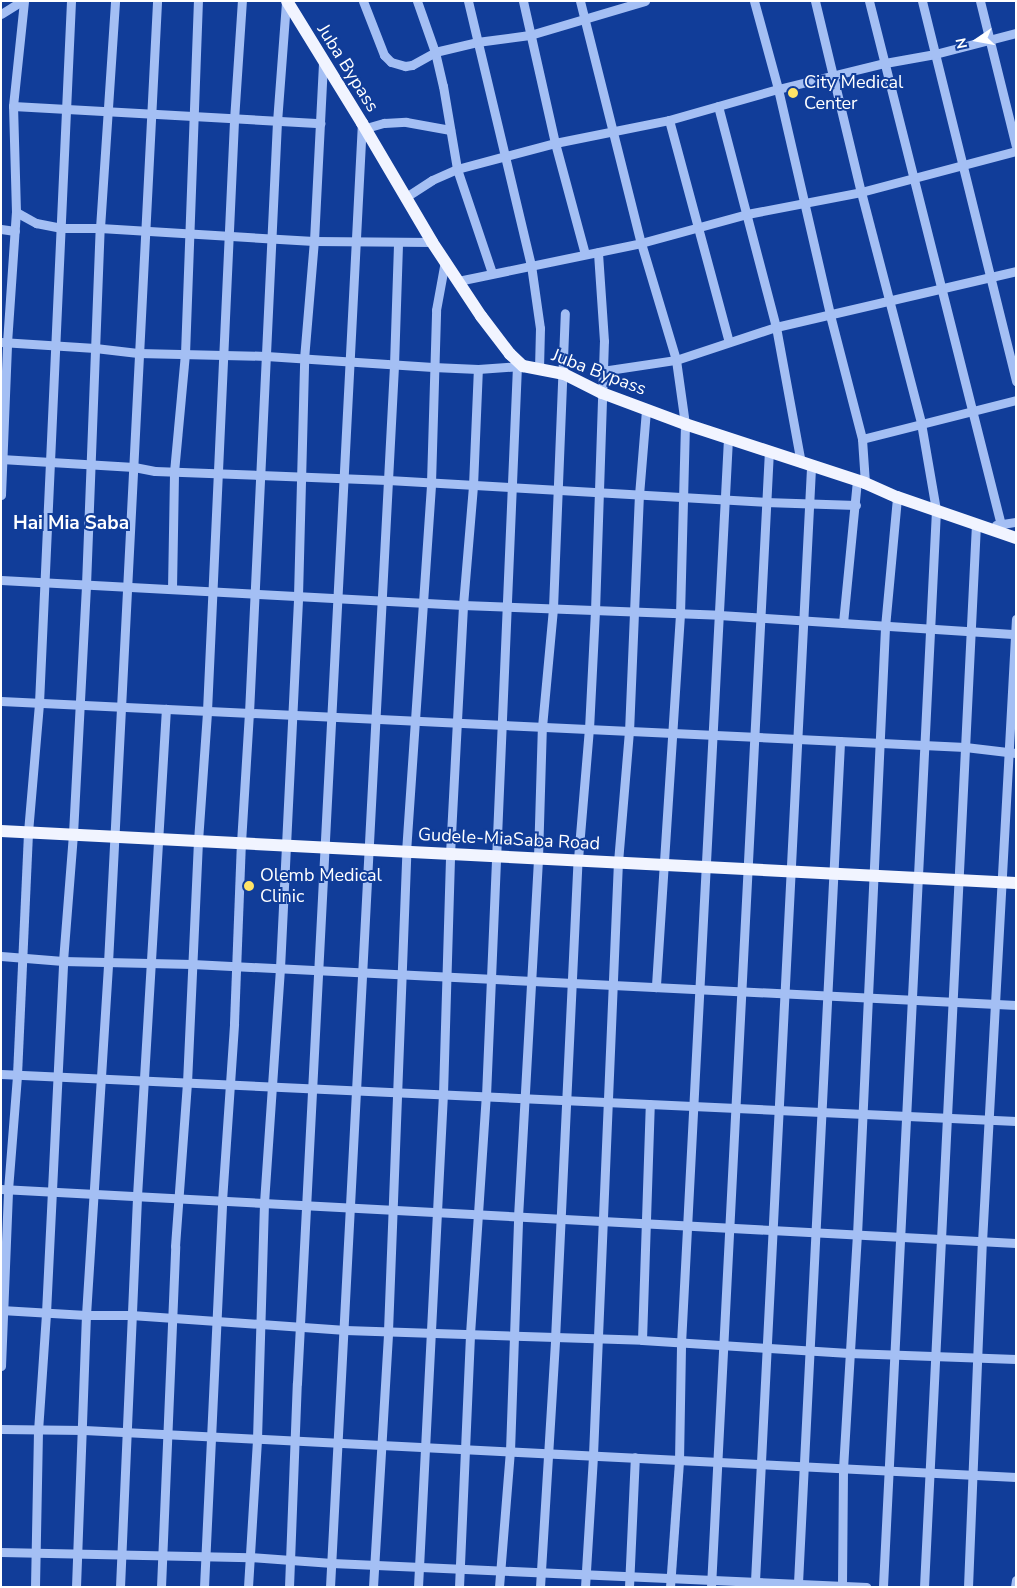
<!DOCTYPE html>
<style>
body{margin:0}
#map{position:relative;width:1017px;height:1588px;overflow:hidden;background:#113d99;font-family:"Nunito Sans",sans-serif}
div>[style]{position:absolute}
.minor>*{height:9px;margin:-4.5px;padding:0 4.5px;transform-origin:4.5px;border-radius:4.5px;background:#a4bff4}
.major>*{height:12px;margin:-6px;padding:0 6px;transform-origin:6px;border-radius:6px;background:#f1f4ff}
.dots>*{width:14px;height:14px;translate:-50% -50%;box-sizing:border-box;border:2px solid #113d99;border-radius:50%}
span{translate:-50% -50%;white-space:nowrap;text-align:center;line-height:1.15;-webkit-text-stroke:4px #113d99;paint-order:stroke}
.street-label{font-size:18px;color:#fff}
.poi-label{font-size:18px;color:#fff}
.left{translate:0 -50%;text-align:left}
.neighbourhood-label{font-size:19px;color:#fff;font-weight:700}
.frame{position:absolute;inset:0;border:2px solid #fff;pointer-events:none}
.north{position:absolute;left:952px;top:15px;width:50px;height:50px;-webkit-text-stroke:4px #113d99;paint-order:stroke;rotate:258deg;font-size:14px;font-weight:700;line-height:20px;text-align:center;color:#fff}
.north::after{content:'';display:block;margin:auto;width:18px;height:22px;background:#fff;clip-path:polygon(50% 0,100% 100%,50% 72%,0 100%)}
</style>
<div id="map">
<div class="minor">
<i style="left:363px;top:1px;width:58px;rotate:68.7deg"></i>
<i style="left:384px;top:55px;width:10px;rotate:45deg"></i>
<i style="left:391px;top:62px;width:15px;rotate:16deg"></i>
<i style="left:405px;top:66px;width:7px;rotate:-8deg"></i>
<i style="left:412px;top:65px;width:26px;rotate:-29deg"></i>
<i style="left:435px;top:52px;width:43px;rotate:-13.4deg"></i>
<i style="left:477px;top:42px;width:53px;rotate:-7.5deg"></i>
<i style="left:530px;top:35px;width:120px;rotate:-16.5deg"></i>
<i style="left:417px;top:1px;width:54px;rotate:70.6deg"></i>
<i style="left:435px;top:52px;width:35px;rotate:77deg"></i>
<i style="left:443px;top:86px;width:84px;rotate:80.4deg"></i>
<i style="left:457px;top:169px;width:110px;rotate:71.4deg"></i>
<i style="left:468px;top:1px;width:271px;rotate:76.6deg"></i>
<i style="left:531px;top:265px;width:64px;rotate:81.9deg"></i>
<i style="left:540px;top:328px;width:40px;rotate:91.4deg"></i>
<i style="left:523px;top:1px;width:146px;rotate:77.3deg"></i>
<i style="left:555px;top:143px;width:115px;rotate:74.9deg"></i>
<i style="left:580px;top:1px;width:250px;rotate:75.9deg"></i>
<i style="left:641px;top:243px;width:122px;rotate:73.3deg"></i>
<i style="left:676px;top:360px;width:65px;rotate:82deg"></i>
<i style="left:685px;top:424px;width:190px;rotate:91.5deg"></i>
<i style="left:680px;top:614px;width:374px;rotate:93.7deg"></i>
<i style="left:754px;top:1px;width:91px;rotate:74.7deg"></i>
<i style="left:778px;top:89px;width:232px;rotate:77deg"></i>
<i style="left:830px;top:315px;width:128px;rotate:75.5deg"></i>
<i style="left:862px;top:439px;width:44px;rotate:86.1deg"></i>
<i style="left:815px;top:1px;width:196px;rotate:76.5deg"></i>
<i style="left:861px;top:192px;width:239px;rotate:75.4deg"></i>
<i style="left:921px;top:423px;width:88px;rotate:80.2deg"></i>
<i style="left:936px;top:510px;width:1078px;rotate:92.82deg"></i>
<i style="left:869px;top:1px;width:540px;rotate:75.86deg"></i>
<i style="left:922px;top:1px;width:392px;rotate:76.1deg"></i>
<i style="left:980px;top:1px;width:149px;rotate:76.1deg"></i>
<i style="left:1px;top:14px;width:25px;rotate:-32deg"></i>
<i style="left:13px;top:106px;width:308px;rotate:3.2deg"></i>
<i style="left:718px;top:106px;width:228px;rotate:75.3deg"></i>
<i style="left:776px;top:327px;width:138px;rotate:79.6deg"></i>
<i style="left:669px;top:120px;width:230px;rotate:74.9deg"></i>
<i style="left:366px;top:128px;width:19px;rotate:-16deg"></i>
<i style="left:384px;top:123px;width:22px;rotate:-3deg"></i>
<i style="left:406px;top:122px;width:45px;rotate:10.3deg"></i>
<i style="left:406px;top:197px;width:31px;rotate:-33deg"></i>
<i style="left:432px;top:180px;width:27px;rotate:-24deg"></i>
<i style="left:457px;top:169px;width:101px;rotate:-14.9deg"></i>
<i style="left:555px;top:143px;width:116px;rotate:-11.4deg"></i>
<i style="left:669px;top:120px;width:113px;rotate:-15.9deg"></i>
<i style="left:778px;top:89px;width:110px;rotate:-13.7deg"></i>
<i style="left:885px;top:63px;width:51px;rotate:-10.2deg"></i>
<i style="left:935px;top:54px;width:84px;rotate:-14.5deg"></i>
<i style="left:16px;top:212px;width:23px;rotate:29deg"></i>
<i style="left:36px;top:223px;width:26px;rotate:11deg"></i>
<i style="left:62px;top:228px;width:38px"></i>
<i style="left:100px;top:228px;width:214px;rotate:3.5deg"></i>
<i style="left:314px;top:241px;width:118px;rotate:0.5deg"></i>
<i style="left:1px;top:229px;width:14px;rotate:8deg"></i>
<i style="left:458px;top:281px;width:187px;rotate:-11.7deg"></i>
<i style="left:641px;top:243px;width:110px;rotate:-15.3deg"></i>
<i style="left:747px;top:214px;width:116px;rotate:-10.9deg"></i>
<i style="left:861px;top:192px;width:160px;rotate:-14.8deg"></i>
<i style="left:1px;top:342px;width:94px;rotate:3.7deg"></i>
<i style="left:95px;top:348px;width:43px;rotate:6.6deg"></i>
<i style="left:138px;top:353px;width:128px;rotate:1.3deg"></i>
<i style="left:266px;top:356px;width:167px;rotate:3.8deg"></i>
<i style="left:433px;top:367px;width:45px;rotate:2.5deg"></i>
<i style="left:478px;top:369px;width:44px;rotate:-3.9deg"></i>
<i style="left:602px;top:371px;width:75px;rotate:-8.5deg"></i>
<i style="left:676px;top:360px;width:105px;rotate:-18.3deg"></i>
<i style="left:776px;top:327px;width:246px;rotate:-13.1deg"></i>
<i style="left:862px;top:439px;width:159px;rotate:-14.2deg"></i>
<i style="left:1px;top:459px;width:133px;rotate:3.4deg"></i>
<i style="left:134px;top:467px;width:21px;rotate:11deg"></i>
<i style="left:155px;top:471px;width:233px;rotate:2.2deg"></i>
<i style="left:388px;top:480px;width:378px;rotate:3.3deg"></i>
<i style="left:765px;top:502px;width:91px;rotate:1.9deg"></i>
<i style="left:1px;top:495px;width:152px;rotate:-87.7deg"></i>
<i style="left:7px;top:343px;width:131px;rotate:-86.1deg"></i>
<i style="left:16px;top:212px;width:106px;rotate:-91.6deg"></i>
<i style="left:13px;top:106px;width:106px;rotate:-84deg"></i>
<i style="left:996px;top:525px;width:20px;rotate:-9deg"></i>
<i style="left:1px;top:580px;width:463px;rotate:3.1deg"></i>
<i style="left:463px;top:605px;width:256px;rotate:2.2deg"></i>
<i style="left:719px;top:615px;width:298px;rotate:3.7deg"></i>
<i style="left:172px;top:589px;width:117px;rotate:-89deg"></i>
<i style="left:174px;top:472px;width:119px;rotate:-84.7deg"></i>
<i style="left:185px;top:354px;width:353px;rotate:-87.9deg"></i>
<i style="left:843px;top:623px;width:143px;rotate:-84.4deg"></i>
<i style="left:1px;top:701px;width:965px;rotate:2.73deg"></i>
<i style="left:965px;top:747px;width:51px;rotate:6.7deg"></i>
<i style="left:1px;top:956px;width:62px;rotate:4.6deg"></i>
<i style="left:63px;top:961px;width:129px;rotate:1.3deg"></i>
<i style="left:192px;top:964px;width:825px;rotate:2.85deg"></i>
<i style="left:1px;top:1074px;width:1016px;rotate:2.65deg"></i>
<i style="left:1px;top:1189px;width:1016px;rotate:3.05deg"></i>
<i style="left:1px;top:1310px;width:85px;rotate:3.4deg"></i>
<i style="left:86px;top:1315px;width:45px"></i>
<i style="left:131px;top:1315px;width:215px;rotate:4deg"></i>
<i style="left:345px;top:1330px;width:297px;rotate:1.9deg"></i>
<i style="left:642px;top:1340px;width:207px;rotate:3.6deg"></i>
<i style="left:849px;top:1353px;width:167px;rotate:2.1deg"></i>
<i style="left:642px;top:1340px;width:236px;rotate:-88.1deg"></i>
<i style="left:1px;top:1366px;width:176px;rotate:-87.7deg"></i>
<i style="left:8px;top:1190px;width:115px;rotate:-85.5deg"></i>
<i style="left:17px;top:1075px;width:243px;rotate:-87.4deg"></i>
<i style="left:28px;top:832px;width:129px;rotate:-85.1deg"></i>
<i style="left:39px;top:703px;width:703px;rotate:-87.39deg"></i>
<i style="left:1px;top:1429px;width:83px;rotate:0.7deg"></i>
<i style="left:84px;top:1430px;width:933px;rotate:2.89deg"></i>
<i style="left:1px;top:1552px;width:249px;rotate:1.2deg"></i>
<i style="left:250px;top:1557px;width:82px;rotate:4.2deg"></i>
<i style="left:332px;top:1563px;width:535px;rotate:2.57deg"></i>
<i style="left:755px;top:1581px;width:1116px;rotate:-87.12deg"></i>
<i style="left:842px;top:1585px;width:116px;rotate:-89.5deg"></i>
<i style="left:843px;top:1469px;width:234px;rotate:-86.6deg"></i>
<i style="left:857px;top:1235px;width:609px;rotate:-87.36deg"></i>
<i style="left:885px;top:627px;width:131px;rotate:-84.7deg"></i>
<i style="left:35px;top:1587px;width:156px;rotate:-88.9deg"></i>
<i style="left:38px;top:1431px;width:118px;rotate:-86.1deg"></i>
<i style="left:46px;top:1313px;width:352px;rotate:-87.2deg"></i>
<i style="left:63px;top:961px;width:127px;rotate:-85.5deg"></i>
<i style="left:73px;top:834px;width:249px;rotate:-87deg"></i>
<i style="left:86px;top:585px;width:357px;rotate:-87.8deg"></i>
<i style="left:100px;top:228px;width:227px;rotate:-86.2deg"></i>
<i style="left:76px;top:1587px;width:272px;rotate:-87.9deg"></i>
<i style="left:86px;top:1315px;width:353px;rotate:-86.4deg"></i>
<i style="left:108px;top:963px;width:963px;rotate:-87.08deg"></i>
<i style="left:120px;top:1587px;width:391px;rotate:-87.5deg"></i>
<i style="left:137px;top:1196px;width:488px;rotate:-86.6deg"></i>
<i style="left:161px;top:1587px;width:341px;rotate:-87.6deg"></i>
<i style="left:175px;top:1246px;width:163px;rotate:-85.8deg"></i>
<i style="left:187px;top:1083px;width:242px;rotate:-87.4deg"></i>
<i style="left:198px;top:841px;width:130px;rotate:-86deg"></i>
<i style="left:207px;top:711px;width:592px;rotate:-87.38deg"></i>
<i style="left:234px;top:120px;width:119px;rotate:-86.2deg"></i>
<i style="left:204px;top:1587px;width:386px;rotate:-87.3deg"></i>
<i style="left:222px;top:1201px;width:178px;rotate:-86.1deg"></i>
<i style="left:234px;top:1023px;width:180px;rotate:-87.8deg"></i>
<i style="left:241px;top:843px;width:130px;rotate:-86.5deg"></i>
<i style="left:249px;top:713px;width:592px;rotate:-87.29deg"></i>
<i style="left:277px;top:122px;width:121px;rotate:-85.7deg"></i>
<i style="left:248px;top:1587px;width:148px;rotate:-86.5deg"></i>
<i style="left:257px;top:1439px;width:236px;rotate:-88.3deg"></i>
<i style="left:264px;top:1203px;width:236px;rotate:-86.1deg"></i>
<i style="left:280px;top:968px;width:372px;rotate:-87.2deg"></i>
<i style="left:298px;top:596px;width:237px;rotate:-88.5deg"></i>
<i style="left:304px;top:359px;width:118px;rotate:-85.2deg"></i>
<i style="left:314px;top:241px;width:178px;rotate:-87.1deg"></i>
<i style="left:289px;top:1587px;width:204px;rotate:-87.8deg"></i>
<i style="left:297px;top:1383px;width:1262px;rotate:-87.05deg"></i>
<i style="left:330px;top:1587px;width:1224px;rotate:-87deg"></i>
<i style="left:394px;top:365px;width:122px;rotate:-88.1deg"></i>
<i style="left:373px;top:1587px;width:256px;rotate:-86.6deg"></i>
<i style="left:388px;top:1331px;width:479px;rotate:-87.8deg"></i>
<i style="left:406px;top:852px;width:370px;rotate:-86.1deg"></i>
<i style="left:431px;top:483px;width:173px;rotate:-88.3deg"></i>
<i style="left:436px;top:310px;width:50px;rotate:-79.6deg"></i>
<i style="left:418px;top:1587px;width:494px;rotate:-87.1deg"></i>
<i style="left:443px;top:1094px;width:240px;rotate:-88.3deg"></i>
<i style="left:450px;top:854px;width:249px;rotate:-87deg"></i>
<i style="left:463px;top:605px;width:119px;rotate:-85.2deg"></i>
<i style="left:473px;top:486px;width:117px;rotate:-87.6deg"></i>
<i style="left:459px;top:1587px;width:253px;rotate:-87.5deg"></i>
<i style="left:470px;top:1334px;width:239px;rotate:-86.2deg"></i>
<i style="left:486px;top:1096px;width:731px;rotate:-87.57deg"></i>
<i style="left:499px;top:1587px;width:136px;rotate:-85.4deg"></i>
<i style="left:510px;top:1451px;width:234px;rotate:-88deg"></i>
<i style="left:518px;top:1217px;width:360px;rotate:-86.8deg"></i>
<i style="left:538px;top:858px;width:131px;rotate:-88.3deg"></i>
<i style="left:542px;top:727px;width:120px;rotate:-84.7deg"></i>
<i style="left:553px;top:608px;width:295px;rotate:-87.7deg"></i>
<i style="left:540px;top:1587px;width:248px;rotate:-86.5deg"></i>
<i style="left:555px;top:1339px;width:481px;rotate:-87.3deg"></i>
<i style="left:578px;top:859px;width:130px;rotate:-85.2deg"></i>
<i style="left:589px;top:729px;width:118px;rotate:-87.1deg"></i>
<i style="left:595px;top:611px;width:270px;rotate:-88.1deg"></i>
<i style="left:604px;top:341px;width:89px;rotate:-93.9deg"></i>
<i style="left:585px;top:1587px;width:132px;rotate:-86.5deg"></i>
<i style="left:593px;top:1455px;width:594px;rotate:-87.59deg"></i>
<i style="left:618px;top:862px;width:130px;rotate:-85.2deg"></i>
<i style="left:629px;top:732px;width:237px;rotate:-87.6deg"></i>
<i style="left:639px;top:495px;width:86px;rotate:-85.3deg"></i>
<i style="left:629px;top:1587px;width:130px;rotate:-87.4deg"></i>
<i style="left:670px;top:1587px;width:126px;rotate:-85.9deg"></i>
<i style="left:679px;top:1461px;width:117px;rotate:-89deg"></i>
<i style="left:681px;top:1344px;width:908px;rotate:-87.03deg"></i>
<i style="left:711px;top:1587px;width:1137px;rotate:-87.08deg"></i>
<i style="left:799px;top:1587px;width:4px;rotate:-104deg"></i>
<i style="left:798px;top:1583px;width:843px;rotate:-87.14deg"></i>
<i style="left:924px;top:1587px;width:1065px;rotate:-87.2deg"></i>
<i style="left:968px;top:1587px;width:345px;rotate:-87.7deg"></i>
<i style="left:982px;top:1242px;width:624px;rotate:-86.88deg"></i>
<i style="left:1015px;top:1587px;width:7px;rotate:-82deg"></i>
</div>
<div class="major">
<i style="left:287px;top:1px;width:143px;rotate:58.4deg"></i>
<i style="left:362px;top:123px;width:138px;rotate:59.5deg"></i>
<i style="left:432px;top:242px;width:89px;rotate:56.5deg"></i>
<i style="left:481px;top:316px;width:48px;rotate:52.7deg"></i>
<i style="left:510px;top:354px;width:18px;rotate:43deg"></i>
<i style="left:523px;top:366px;width:42px;rotate:11deg"></i>
<i style="left:564px;top:374px;width:42px;rotate:26.6deg"></i>
<i style="left:602px;top:393px;width:89px;rotate:20.5deg"></i>
<i style="left:685px;top:424px;width:189px;rotate:18.1deg"></i>
<i style="left:865px;top:483px;width:35px;rotate:24deg"></i>
<i style="left:897px;top:497px;width:126px;rotate:19deg"></i>
<i style="left:1px;top:831px;width:1016px;rotate:2.93deg"></i>
</div>
<div class="dots">
<i style="left:793px;top:93px;background:#ffe467"></i>
<i style="left:249px;top:886px;background:#ffe467"></i>
</div>
<div class="street-label">
<span style="left:348px;top:68px;rotate:58deg">Juba Bypass</span>
<span style="left:599px;top:372px;rotate:21deg">Juba Bypass</span>
<span style="left:509px;top:839px;rotate:3deg">Gudele-MiaSaba Road</span>
</div>
<div class="poi-label">
<span class="left" style="left:804px;top:93px">City Medical<br>Center</span>
<span class="left" style="left:260px;top:886px">Olemb Medical<br>Clinic</span>
</div>
<div class="neighbourhood-label">
<span style="left:71px;top:524px">Hai Mia Saba</span>
</div>
<div class="frame"></div>
<div class="north">N</div>
</div>
